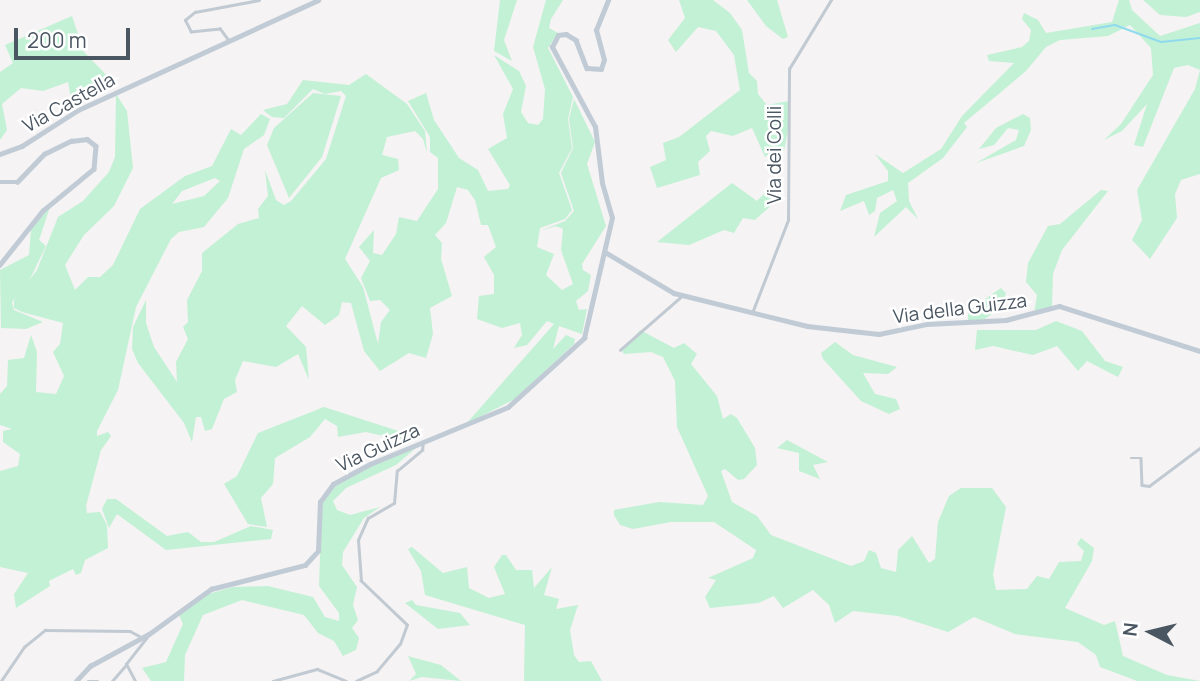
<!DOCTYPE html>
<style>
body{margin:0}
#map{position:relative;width:1200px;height:681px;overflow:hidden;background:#f5f3f3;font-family:Manrope,sans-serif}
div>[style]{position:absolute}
.green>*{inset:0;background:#c3f1d5}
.stream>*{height:2px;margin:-1px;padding:0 1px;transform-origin:1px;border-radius:1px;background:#90daee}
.street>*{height:2.5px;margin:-1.25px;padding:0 1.25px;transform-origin:1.25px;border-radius:1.25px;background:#c1cad2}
.secondary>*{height:4.5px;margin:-2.25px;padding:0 2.25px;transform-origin:2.25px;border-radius:2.25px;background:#c1cbd6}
span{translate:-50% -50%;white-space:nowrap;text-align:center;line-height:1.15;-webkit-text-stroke:5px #fff;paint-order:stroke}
.street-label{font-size:19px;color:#4a5661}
.north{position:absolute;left:1116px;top:597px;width:70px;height:70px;-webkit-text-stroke:5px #fff;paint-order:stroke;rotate:277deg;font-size:19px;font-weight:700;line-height:28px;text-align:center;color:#4a5661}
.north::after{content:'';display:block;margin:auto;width:24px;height:32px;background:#4a5661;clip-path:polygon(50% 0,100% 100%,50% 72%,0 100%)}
.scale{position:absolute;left:14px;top:28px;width:116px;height:32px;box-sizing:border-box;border:4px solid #4a5661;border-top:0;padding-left:9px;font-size:21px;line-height:24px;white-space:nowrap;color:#4a5661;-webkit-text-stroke:5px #fff;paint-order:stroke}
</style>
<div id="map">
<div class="green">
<i style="clip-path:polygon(500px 0,517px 0,504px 40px,512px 61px,494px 51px)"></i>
<i style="clip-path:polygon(546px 0,563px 0,551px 19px,549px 28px,558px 33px,548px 48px,573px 97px,568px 119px,572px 148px,559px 173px,572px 210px,565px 219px,540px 228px,537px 247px,554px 254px,546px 275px,562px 290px,573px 284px,561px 250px,563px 229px,556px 226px,540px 231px,565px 221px,574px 211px,561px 173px,573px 148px,569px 119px,574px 99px,595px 142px,587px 164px,606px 226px,582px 264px,583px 270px,591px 275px,588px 291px,576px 301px,579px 310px,587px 309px,582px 334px,559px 326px,553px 349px,566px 335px,575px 339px,574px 344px,515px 399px,466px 424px,554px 324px,547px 321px,527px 345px,514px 348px,522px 335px,520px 323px,502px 328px,477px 319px,479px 296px,494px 294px,494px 275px,484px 257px,496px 247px,488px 225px,481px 225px,475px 200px,468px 190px,457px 187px,446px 223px,435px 235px,442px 243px,441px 259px,452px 296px,430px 308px,433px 334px,426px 358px,409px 353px,380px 371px,364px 351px,351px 303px,342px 302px,339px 315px,325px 325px,302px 306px,286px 326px,306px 347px,309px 380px,298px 354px,276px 367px,243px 361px,235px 380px,237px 392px,224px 399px,212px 429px,205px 431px,201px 417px,196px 417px,192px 442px,184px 423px,138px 363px,132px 349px,133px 327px,146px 300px,146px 323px,154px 347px,177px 382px,176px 362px,188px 339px,183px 327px,188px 322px,187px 300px,202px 271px,202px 253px,238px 224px,259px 218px,258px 209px,268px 196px,265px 170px,276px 200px,284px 205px,291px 201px,326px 159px,346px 96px,341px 91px,325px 94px,313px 89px,284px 118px,272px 117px,263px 110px,287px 104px,303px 80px,349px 85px,366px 74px,407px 104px,425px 131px,427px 153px,423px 139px,415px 131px,387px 137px,382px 155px,398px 159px,399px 170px,381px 178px,345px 259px,363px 287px,378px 344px,381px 322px,390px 310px,380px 300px,370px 301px,361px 278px,370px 261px,359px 247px,374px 230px,373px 253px,382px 255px,396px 234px,399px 217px,417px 221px,438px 189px,438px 158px,430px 152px,430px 137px,408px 101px,426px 93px,434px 120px,459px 158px,478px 170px,488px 191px,508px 189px,510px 185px,488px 149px,507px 138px,503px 114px,513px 89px,494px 55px,519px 71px,526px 86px,521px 112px,528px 123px,538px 125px,543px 119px,545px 89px,533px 47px)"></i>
<i style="clip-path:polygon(679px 0,713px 0,730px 13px,742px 30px,749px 73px,757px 81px,758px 94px,767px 105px,789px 101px,789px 125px,784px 151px,775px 148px,765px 157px,752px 128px,733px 136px,711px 131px,706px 136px,710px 151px,698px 162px,700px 175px,657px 188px,650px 167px,666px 160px,663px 143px,679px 137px,740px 90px,734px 55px,716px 31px,698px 27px,676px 52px,668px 40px,685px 18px)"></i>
<i style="clip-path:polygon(747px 0,777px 0,788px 37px,783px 39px,766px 26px)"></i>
<i style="clip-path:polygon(1119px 0,1129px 0,1132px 10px,1160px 36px,1200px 23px,1200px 174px,1181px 180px,1175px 194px,1177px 218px,1150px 259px,1132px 240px,1142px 220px,1137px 190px,1195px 89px,1200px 70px,1188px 65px,1174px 68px,1143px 147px,1134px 145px,1147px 104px,1122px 131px,1104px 140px,1121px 124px,1153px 75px,1151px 48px,1130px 25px,1108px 36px,1060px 40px,1046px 47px,1026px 71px,964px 123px,967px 127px,943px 158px,908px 183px,909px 201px,918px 219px,906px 207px,874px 237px,880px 213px,897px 201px,893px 190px,877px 198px,875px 211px,869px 215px,864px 201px,840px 211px,846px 195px,888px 181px,888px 171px,875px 154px,903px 173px,941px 149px,962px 116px,1014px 63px,989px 61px,987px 55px,1022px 47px,1029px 41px,1031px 30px,1022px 19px,1024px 13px,1038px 20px,1046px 33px,1112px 22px)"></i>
<i style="clip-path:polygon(1143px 0,1200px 0,1200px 12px,1186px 17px,1160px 15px)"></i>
<i style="clip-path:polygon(72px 16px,84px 52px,115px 84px,72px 104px,68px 82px,43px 91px,21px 88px,2px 104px,7px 130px,0 140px,0 72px,13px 63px,5px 45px)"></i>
<i style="clip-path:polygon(313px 93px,341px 96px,322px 157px,289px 198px,267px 145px,274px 128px)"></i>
<i style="clip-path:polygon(evenodd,116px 94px,127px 111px,133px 168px,114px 206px,84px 235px,65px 265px,75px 290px,88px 277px,100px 277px,113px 265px,140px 209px,185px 176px,212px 166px,231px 129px,241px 135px,261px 114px,270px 119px,264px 135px,244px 149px,228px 198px,204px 227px,179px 232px,171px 239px,136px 307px,118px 390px,97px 431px,97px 436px,108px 432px,111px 436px,101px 450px,86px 506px,87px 513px,100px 512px,107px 525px,108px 548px,85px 560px,81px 573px,76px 575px,73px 569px,49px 581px,50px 586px,16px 608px,14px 594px,28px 573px,0 567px,0 471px,18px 466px,20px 454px,3px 442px,3px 431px,12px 429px,0 425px,0 394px,7px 386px,8px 360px,24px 358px,31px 335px,37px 352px,36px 392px,56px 394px,64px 376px,53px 352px,60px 344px,63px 323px,22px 312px,14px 308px,14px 300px,37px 270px,58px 217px,83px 201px,109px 172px,115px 157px,116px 94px,215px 178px,220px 181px,204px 196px,172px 204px,182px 191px,215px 178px)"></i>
<i style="clip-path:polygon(1023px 114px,1030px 118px,1031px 130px,1024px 146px,976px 163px,1016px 140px,1019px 130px,1008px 128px,994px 145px,979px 149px,996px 128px)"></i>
<i style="clip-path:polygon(779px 178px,777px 200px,755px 220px,743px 218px,734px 233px,724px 230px,689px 245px,657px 242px,732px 183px,757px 201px)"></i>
<i style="clip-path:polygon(1101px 190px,1108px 191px,1062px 250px,1053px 274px,1052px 307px,1034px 314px,1037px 295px,1026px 282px,1028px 263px,1048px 226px,1060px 224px)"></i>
<i style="clip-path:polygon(50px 207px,39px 240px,46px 246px,28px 283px,12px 302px,14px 310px,43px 322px,26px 329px,1px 328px,0 270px,29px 255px,31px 229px)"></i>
<i style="clip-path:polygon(1001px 288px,1006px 293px,1003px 306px,985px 319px,968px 322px,968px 311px)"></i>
<i style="clip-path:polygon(1056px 321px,1082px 331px,1105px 361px,1123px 367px,1118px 377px,1087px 361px,1078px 371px,1057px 346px,1033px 355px,993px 346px,975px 350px,977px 330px,1036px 330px)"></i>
<i style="clip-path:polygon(640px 330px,674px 348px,684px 343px,697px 354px,691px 364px,717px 396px,723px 419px,731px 414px,737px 418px,755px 448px,757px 465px,744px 479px,738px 480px,725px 469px,721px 471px,732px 502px,757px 516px,771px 535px,851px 566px,864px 561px,869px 550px,876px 553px,881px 568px,896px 572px,898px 550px,912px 536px,929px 563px,935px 559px,938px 522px,949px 496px,961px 488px,992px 488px,1006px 507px,993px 574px,996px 590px,1027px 589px,1037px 576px,1049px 579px,1059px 562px,1081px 561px,1084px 551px,1077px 544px,1081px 538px,1094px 548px,1092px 561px,1065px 608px,1104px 625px,1115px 621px,1123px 656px,1167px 675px,1200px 681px,1137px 681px,1100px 667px,1096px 655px,1078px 642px,1015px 634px,974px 617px,948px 632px,898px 616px,853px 611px,835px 623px,829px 605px,813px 590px,783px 608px,774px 596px,758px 603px,710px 608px,705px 597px,716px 580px,708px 578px,753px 558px,756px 550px,714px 522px,671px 522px,633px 529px,620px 525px,614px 515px,614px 510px,659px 502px,703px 505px,708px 496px,677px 427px,675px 381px,663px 357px,651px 352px,624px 354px,622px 351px)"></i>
<i style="clip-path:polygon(835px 342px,853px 355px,897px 367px,888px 374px,863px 373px,875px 394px,896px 399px,900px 409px,889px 414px,861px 401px,823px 359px,821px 353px)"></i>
<i style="clip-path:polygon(324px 407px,417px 437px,397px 439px,366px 432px,338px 437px,337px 426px,325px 419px,310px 437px,275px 458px,273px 484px,261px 498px,267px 527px,248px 524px,224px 484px,237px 476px,258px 433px)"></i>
<i style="clip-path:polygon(787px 440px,828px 462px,813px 465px,820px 479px,799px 471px,799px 453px,777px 448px)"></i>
<i style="clip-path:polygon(417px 447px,396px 465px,346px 488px,333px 501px,337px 510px,350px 515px,380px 507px,364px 518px,343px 552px,342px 565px,357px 587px,353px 605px,358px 620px,352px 628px,359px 638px,356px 650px,343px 656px,334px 641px,318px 633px,304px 615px,242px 600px,203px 615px,185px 655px,184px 681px,151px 681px,142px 668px,166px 662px,183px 624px,178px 613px,201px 596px,233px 587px,268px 586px,313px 597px,325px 617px,339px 621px,339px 613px,319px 586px,322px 500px,332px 488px,358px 472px)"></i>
<i style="clip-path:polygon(107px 499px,116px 499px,167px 536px,188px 532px,201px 542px,214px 542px,251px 526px,273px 530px,271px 539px,166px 550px,117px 514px,109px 528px,102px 509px)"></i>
<i style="clip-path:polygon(412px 547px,443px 573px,467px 567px,469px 588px,489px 598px,505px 594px,494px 567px,502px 555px,506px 555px,516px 570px,532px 570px,534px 588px,552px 567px,544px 595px,559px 599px,556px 609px,578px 605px,570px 630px,574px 655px,579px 662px,591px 661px,602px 681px,524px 681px,525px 625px,425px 595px,421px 571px,408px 549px)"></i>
<i style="clip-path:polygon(412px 600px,416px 605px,460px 613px,470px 625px,438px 629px,405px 603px)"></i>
<i style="clip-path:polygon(408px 656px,441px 665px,461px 681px,422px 677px,409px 681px,416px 674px)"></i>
</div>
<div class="stream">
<i style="left:1092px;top:29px;width:23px;rotate:-10deg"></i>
<i style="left:1115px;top:25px;width:49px;rotate:20.3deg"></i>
<i style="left:1161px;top:42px;width:39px;rotate:-6deg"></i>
</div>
<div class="street">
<i style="left:228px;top:40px;width:14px;rotate:-126deg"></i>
<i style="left:220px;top:29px;width:29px;rotate:174deg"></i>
<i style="left:191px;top:32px;width:13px;rotate:-117deg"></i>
<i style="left:185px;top:20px;width:13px;rotate:-39deg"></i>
<i style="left:195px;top:12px;width:65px;rotate:-10.6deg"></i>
<i style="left:752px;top:313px;width:100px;rotate:-68.8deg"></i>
<i style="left:788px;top:220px;width:151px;rotate:-89.6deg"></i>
<i style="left:789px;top:69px;width:81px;rotate:-58.7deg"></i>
<i style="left:620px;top:350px;width:82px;rotate:-41.1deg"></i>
<i style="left:1131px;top:458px;width:10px"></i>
<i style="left:1141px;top:458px;width:27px;rotate:88deg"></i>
<i style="left:1142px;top:485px;width:7px;rotate:8deg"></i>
<i style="left:1149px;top:486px;width:64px;rotate:-36.7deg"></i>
<i style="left:1px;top:681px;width:41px;rotate:-55.9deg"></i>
<i style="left:24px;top:647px;width:27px;rotate:-39deg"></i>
<i style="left:45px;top:630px;width:85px;rotate:0.7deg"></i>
<i style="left:130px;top:631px;width:15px;rotate:28deg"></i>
<i style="left:88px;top:681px;width:10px"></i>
<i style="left:112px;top:681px;width:21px;rotate:-49deg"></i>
<i style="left:135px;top:681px;width:19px;rotate:-118deg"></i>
<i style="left:126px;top:664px;width:34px;rotate:-52deg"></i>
<i style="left:273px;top:681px;width:46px;rotate:-15.3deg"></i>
<i style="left:317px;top:669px;width:31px;rotate:22deg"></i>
<i style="left:356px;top:681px;width:23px;rotate:-25deg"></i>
<i style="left:377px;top:671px;width:35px;rotate:-50deg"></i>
<i style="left:400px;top:644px;width:20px;rotate:-70deg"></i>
<i style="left:407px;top:625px;width:64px;rotate:-136.3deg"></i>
<i style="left:361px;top:581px;width:41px;rotate:-94.2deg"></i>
<i style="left:358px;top:540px;width:24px;rotate:-66deg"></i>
<i style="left:368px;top:518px;width:30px;rotate:-30deg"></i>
<i style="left:394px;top:503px;width:32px;rotate:-85deg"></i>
<i style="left:397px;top:471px;width:33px;rotate:-40deg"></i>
<i style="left:422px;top:450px;width:8px;rotate:-83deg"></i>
</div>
<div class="secondary">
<i style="left:0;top:154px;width:23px;rotate:-20deg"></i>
<i style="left:22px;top:146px;width:67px;rotate:-32.7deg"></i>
<i style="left:78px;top:110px;width:264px;rotate:-24.6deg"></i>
<i style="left:0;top:182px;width:17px"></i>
<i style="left:17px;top:182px;width:39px;rotate:-46deg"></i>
<i style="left:44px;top:154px;width:30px;rotate:-26deg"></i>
<i style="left:71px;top:141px;width:16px;rotate:-7deg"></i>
<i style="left:87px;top:139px;width:11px;rotate:38deg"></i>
<i style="left:96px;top:146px;width:23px;rotate:95deg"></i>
<i style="left:94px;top:169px;width:66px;rotate:140.5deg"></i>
<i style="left:43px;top:211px;width:69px;rotate:128.5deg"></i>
<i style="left:605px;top:252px;width:80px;rotate:30.7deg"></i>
<i style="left:674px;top:293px;width:137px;rotate:13.9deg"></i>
<i style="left:807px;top:326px;width:72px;rotate:6.3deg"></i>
<i style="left:879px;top:334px;width:49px;rotate:-11.8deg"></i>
<i style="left:927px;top:324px;width:79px;rotate:-2.9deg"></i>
<i style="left:1006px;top:320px;width:55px;rotate:-14.8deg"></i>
<i style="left:1059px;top:306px;width:148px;rotate:17.7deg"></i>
<i style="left:76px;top:681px;width:21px;rotate:-47deg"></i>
<i style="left:90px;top:666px;width:67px;rotate:-28.5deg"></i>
<i style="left:149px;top:634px;width:77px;rotate:-36deg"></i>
<i style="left:211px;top:589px;width:97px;rotate:-14.3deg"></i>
<i style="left:305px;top:565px;width:19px;rotate:-47deg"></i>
<i style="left:318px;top:551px;width:49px;rotate:-87.7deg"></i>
<i style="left:320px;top:502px;width:22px;rotate:-54deg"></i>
<i style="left:333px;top:484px;width:42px;rotate:-28.4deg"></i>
<i style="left:370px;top:464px;width:149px;rotate:-22.4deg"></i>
<i style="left:508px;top:407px;width:103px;rotate:-42.2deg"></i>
<i style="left:584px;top:338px;width:123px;rotate:-76.9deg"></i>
<i style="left:612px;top:218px;width:36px;rotate:-106deg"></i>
<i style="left:602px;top:183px;width:56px;rotate:-97.1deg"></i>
<i style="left:595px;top:127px;width:91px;rotate:-118.3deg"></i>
<i style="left:552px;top:47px;width:13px;rotate:-63deg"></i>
<i style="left:558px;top:35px;width:8px;rotate:-7deg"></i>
<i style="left:566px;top:34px;width:12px;rotate:31deg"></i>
<i style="left:576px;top:40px;width:30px;rotate:69deg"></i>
<i style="left:587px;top:68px;width:14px;rotate:4deg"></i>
<i style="left:601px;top:69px;width:9px;rotate:-72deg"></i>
<i style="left:604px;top:60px;width:31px;rotate:-105deg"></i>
<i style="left:596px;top:30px;width:32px;rotate:-68deg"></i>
</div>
<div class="street-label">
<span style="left:69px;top:103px;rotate:-29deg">Via Castella</span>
<span style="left:775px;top:155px;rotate:-90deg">Via dei Colli</span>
<span style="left:960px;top:309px;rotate:-7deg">Via della Guizza</span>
<span style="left:378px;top:448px;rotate:-25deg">Via Guizza</span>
</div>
<div class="north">N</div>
<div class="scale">200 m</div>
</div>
